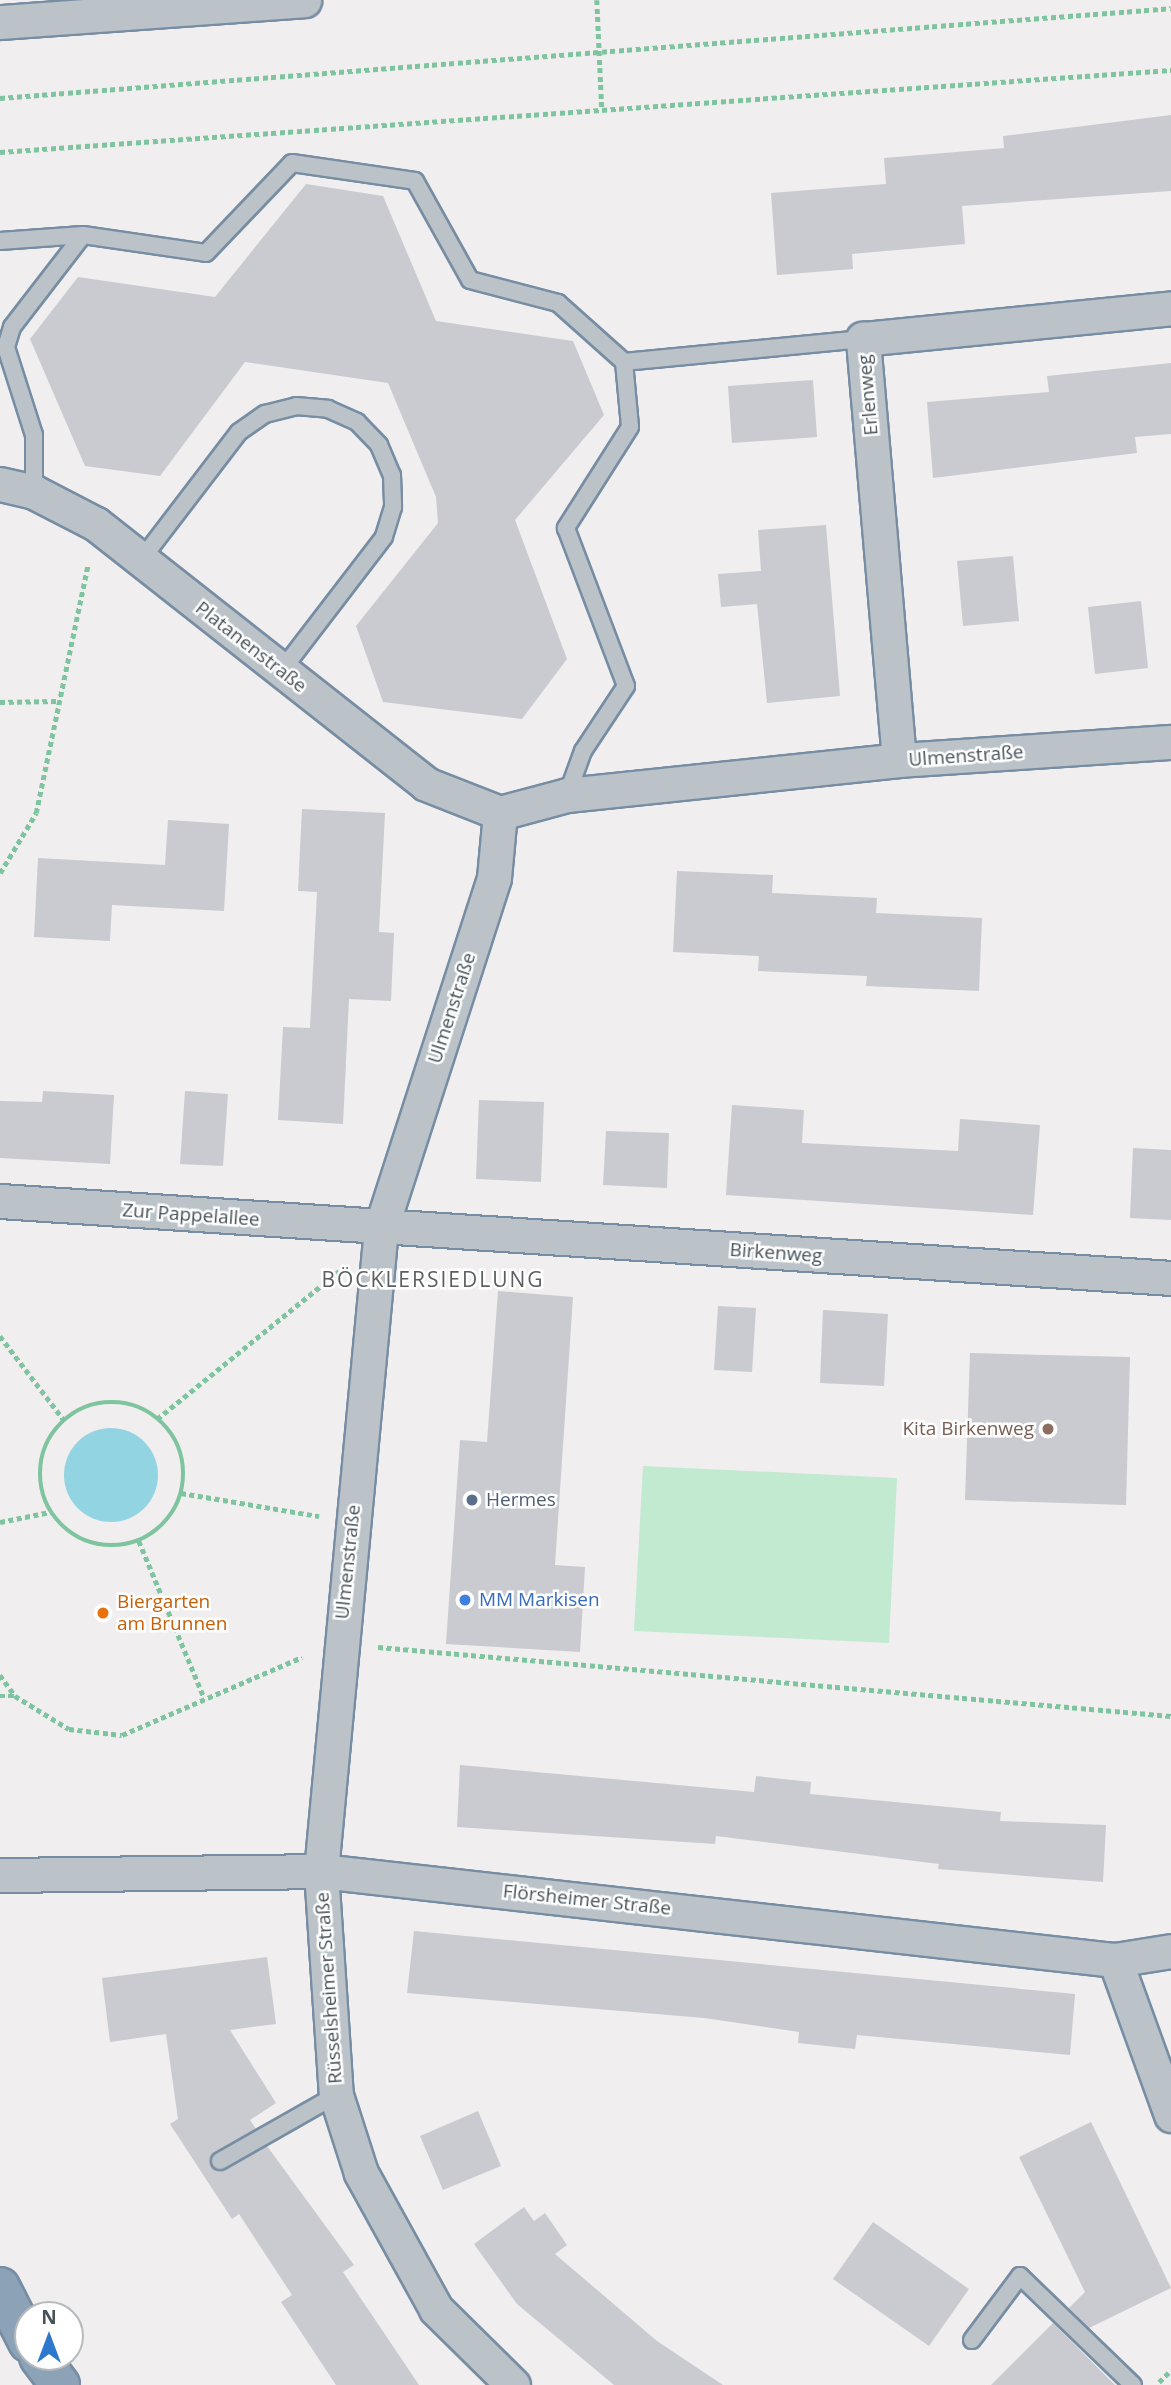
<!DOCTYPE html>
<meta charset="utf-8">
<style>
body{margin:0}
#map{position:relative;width:1171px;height:2385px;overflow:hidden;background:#f0eeee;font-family:"Open Sans",sans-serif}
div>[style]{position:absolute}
.green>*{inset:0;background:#c1ead0}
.water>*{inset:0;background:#93d4e2}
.round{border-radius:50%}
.building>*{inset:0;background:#c9cbd0}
.path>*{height:4.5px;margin-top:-2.25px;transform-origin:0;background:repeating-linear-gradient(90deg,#7dc49f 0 5px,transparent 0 8.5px)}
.path>.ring{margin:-2.25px;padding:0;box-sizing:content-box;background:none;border:4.5px solid #7dc49f;border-radius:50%}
.roads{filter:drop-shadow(2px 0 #778da3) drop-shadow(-2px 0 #778da3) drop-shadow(0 2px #778da3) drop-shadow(0 -2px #778da3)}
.lane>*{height:16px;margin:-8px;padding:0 8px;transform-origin:8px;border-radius:8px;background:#bbc3c9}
.street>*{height:33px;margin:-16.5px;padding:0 16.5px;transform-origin:16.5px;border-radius:16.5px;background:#bbc3c9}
.highway>*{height:38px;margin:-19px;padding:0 19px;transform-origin:19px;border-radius:19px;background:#8ba2b7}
.dots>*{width:19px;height:19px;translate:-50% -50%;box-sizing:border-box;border:4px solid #fff;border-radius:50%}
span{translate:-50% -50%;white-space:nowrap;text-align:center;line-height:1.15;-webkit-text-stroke:5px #fff;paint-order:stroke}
.street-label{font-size:19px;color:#485259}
.education-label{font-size:19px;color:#785e54}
.right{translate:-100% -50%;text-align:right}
.service-label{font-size:19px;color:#4e5e75}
.left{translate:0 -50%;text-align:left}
.shop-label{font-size:19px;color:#366cbe}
.food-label{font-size:19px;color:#c56008}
.neighbourhood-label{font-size:21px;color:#5c5f62;letter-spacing:2px}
.north{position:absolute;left:14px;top:2301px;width:70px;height:70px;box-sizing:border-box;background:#fff;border:2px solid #b6babd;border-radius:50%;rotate:0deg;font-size:19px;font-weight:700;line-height:28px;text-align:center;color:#485259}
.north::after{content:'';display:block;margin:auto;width:24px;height:32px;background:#2d77cc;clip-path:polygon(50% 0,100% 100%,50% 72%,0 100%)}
</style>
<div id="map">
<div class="green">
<i style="clip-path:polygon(643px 1466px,897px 1478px,889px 1643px,634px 1631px)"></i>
</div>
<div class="water">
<i class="round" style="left:64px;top:1428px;width:94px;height:94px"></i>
</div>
<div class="building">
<i style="clip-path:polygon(1171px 115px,1171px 191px,962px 206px,965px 244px,852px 254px,853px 269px,777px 275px,771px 193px,886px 184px,884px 158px,1004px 148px,1003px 136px)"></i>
<i style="clip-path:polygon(306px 184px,383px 196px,436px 321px,573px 341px,604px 415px,515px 520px,567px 659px,522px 719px,383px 702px,356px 626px,438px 523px,436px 497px,388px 383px,245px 362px,160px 476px,85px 466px,30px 339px,78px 277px,215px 297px)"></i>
<i style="clip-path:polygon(1171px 363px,1171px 434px,1135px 437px,1137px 453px,933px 478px,927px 402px,1049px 392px,1047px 376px)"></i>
<i style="clip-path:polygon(813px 380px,817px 437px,732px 443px,728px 386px)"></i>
<i style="clip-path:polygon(826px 525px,840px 696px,767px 703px,757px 604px,721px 607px,718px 574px,761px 571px,758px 530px)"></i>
<i style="clip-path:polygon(1013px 556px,1019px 621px,963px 626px,957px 561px)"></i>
<i style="clip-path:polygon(1141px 601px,1148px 668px,1095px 674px,1088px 607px)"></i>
<i style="clip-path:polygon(302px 809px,385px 813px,379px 932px,394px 933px,391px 1001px,349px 999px,343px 1124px,278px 1120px,283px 1027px,310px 1028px,317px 892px,298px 891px)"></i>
<i style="clip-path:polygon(168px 820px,229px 824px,224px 911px,112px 905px,110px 941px,34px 937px,38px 858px,165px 865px)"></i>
<i style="clip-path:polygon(677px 871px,773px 875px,772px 893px,877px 898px,876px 913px,982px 918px,979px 991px,866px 986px,867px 976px,758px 971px,759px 956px,673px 952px)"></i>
<i style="clip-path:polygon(43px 1091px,114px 1095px,110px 1164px,0 1158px,0 1101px,42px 1102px)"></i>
<i style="clip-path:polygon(185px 1091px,228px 1094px,223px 1166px,180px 1164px)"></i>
<i style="clip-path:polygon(479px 1100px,544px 1102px,541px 1182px,476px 1179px)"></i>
<i style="clip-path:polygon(732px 1105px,804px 1110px,802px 1143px,958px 1151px,960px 1119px,1040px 1125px,1033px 1215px,726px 1195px)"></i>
<i style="clip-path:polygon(606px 1131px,669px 1133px,667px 1188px,603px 1185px)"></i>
<i style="clip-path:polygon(1133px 1148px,1171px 1150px,1171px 1220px,1130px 1218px)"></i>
<i style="clip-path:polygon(498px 1291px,573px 1297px,555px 1565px,585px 1567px,580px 1652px,446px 1644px,460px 1440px,487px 1442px)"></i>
<i style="clip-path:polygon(718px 1306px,756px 1308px,752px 1372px,714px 1370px)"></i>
<i style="clip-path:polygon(823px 1310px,888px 1314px,884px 1386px,820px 1383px)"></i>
<i style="clip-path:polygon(970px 1353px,1130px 1357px,1126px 1505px,965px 1500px)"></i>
<i style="clip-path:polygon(460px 1765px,754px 1792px,756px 1776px,811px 1782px,810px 1794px,1001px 1812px,1000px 1821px,1106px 1825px,1103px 1882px,938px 1869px,939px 1864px,716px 1836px,715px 1844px,457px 1827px)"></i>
<i style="clip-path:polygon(414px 1931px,1075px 1994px,1070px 2055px,857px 2035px,855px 2049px,798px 2043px,799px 2032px,704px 2018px,407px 1993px)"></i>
<i style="clip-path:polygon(267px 1957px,276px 2024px,230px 2030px,276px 2103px,250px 2120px,256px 2129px,214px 2152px,211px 2166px,225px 2170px,267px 2146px,354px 2265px,343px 2272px,419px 2385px,336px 2385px,281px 2302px,292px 2295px,239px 2214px,232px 2219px,170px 2124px,178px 2119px,166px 2034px,110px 2042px,102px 1978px)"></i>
<i style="clip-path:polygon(478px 2111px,501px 2166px,443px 2190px,420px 2136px)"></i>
<i style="clip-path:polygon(1091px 2122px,1171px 2288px,1089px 2328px,1069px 2308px,1085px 2292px,1019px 2157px)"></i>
<i style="clip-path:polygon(524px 2207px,534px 2221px,545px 2213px,567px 2245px,555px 2254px,657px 2341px,723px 2385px,614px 2385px,517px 2304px,474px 2244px)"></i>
<i style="clip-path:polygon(873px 2222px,969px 2289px,929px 2346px,833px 2279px)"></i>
<i style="clip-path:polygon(1053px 2323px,1115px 2385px,991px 2385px)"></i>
</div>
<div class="path">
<i style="left:597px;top:0;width:110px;rotate:87.4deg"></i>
<i style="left:0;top:98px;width:1174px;rotate:-4.39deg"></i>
<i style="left:0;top:152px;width:1174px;rotate:-4.01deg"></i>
<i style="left:0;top:702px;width:57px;rotate:-1deg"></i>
<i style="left:0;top:873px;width:70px;rotate:-59deg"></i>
<i style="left:36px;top:813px;width:254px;rotate:-78.2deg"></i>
<i style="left:0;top:1336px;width:106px;rotate:52.7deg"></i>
<i class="ring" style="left:40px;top:1402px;width:139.5px;height:139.5px"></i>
<i style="left:157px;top:1419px;width:235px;rotate:-39.1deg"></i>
<i style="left:181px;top:1493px;width:140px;rotate:9.5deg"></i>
<i style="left:0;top:1522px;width:51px;rotate:-11.3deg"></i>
<i style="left:139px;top:1541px;width:169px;rotate:67.4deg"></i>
<i style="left:378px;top:1647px;width:796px;rotate:4.97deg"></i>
<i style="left:0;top:1675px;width:26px;rotate:54deg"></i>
<i style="left:15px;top:1696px;width:63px;rotate:31.4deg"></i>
<i style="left:69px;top:1729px;width:53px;rotate:6.5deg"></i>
<i style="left:122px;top:1735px;width:196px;rotate:-23.4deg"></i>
<i style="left:0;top:1696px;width:14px"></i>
<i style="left:1159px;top:2382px;width:17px;rotate:-45deg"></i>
</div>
<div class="roads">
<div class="lane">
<i style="left:0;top:241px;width:83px;rotate:-4.1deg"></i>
<i style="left:83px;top:235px;width:124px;rotate:8.3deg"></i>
<i style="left:206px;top:253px;width:124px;rotate:-46.3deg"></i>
<i style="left:292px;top:163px;width:124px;rotate:8.3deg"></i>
<i style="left:415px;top:181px;width:113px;rotate:60.9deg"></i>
<i style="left:470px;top:280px;width:91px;rotate:14.6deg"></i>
<i style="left:558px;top:303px;width:89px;rotate:41.8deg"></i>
<i style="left:624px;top:362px;width:65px;rotate:84.7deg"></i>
<i style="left:630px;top:427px;width:120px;rotate:122.4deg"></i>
<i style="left:566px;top:528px;width:169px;rotate:69.2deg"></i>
<i style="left:626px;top:686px;width:78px;rotate:123.5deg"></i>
<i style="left:583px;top:751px;width:47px;rotate:110deg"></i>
<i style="left:624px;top:362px;width:240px;rotate:-5.5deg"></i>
<i style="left:34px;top:492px;width:57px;rotate:-90deg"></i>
<i style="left:34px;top:435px;width:92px;rotate:-107.7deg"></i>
<i style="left:6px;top:347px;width:21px;rotate:-73deg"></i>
<i style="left:12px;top:327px;width:116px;rotate:-52.3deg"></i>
<i style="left:141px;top:560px;width:161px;rotate:-52.6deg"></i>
<i style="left:239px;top:432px;width:32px;rotate:-35deg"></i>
<i style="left:265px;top:414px;width:32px;rotate:-14deg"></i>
<i style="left:296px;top:406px;width:32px;rotate:5deg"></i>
<i style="left:328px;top:409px;width:32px;rotate:24deg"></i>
<i style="left:357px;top:422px;width:32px;rotate:46deg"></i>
<i style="left:379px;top:445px;width:33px;rotate:67deg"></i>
<i style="left:392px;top:475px;width:32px;rotate:88deg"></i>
<i style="left:393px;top:507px;width:31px;rotate:107deg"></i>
<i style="left:384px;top:537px;width:169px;rotate:127.5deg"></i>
<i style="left:220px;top:2161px;width:133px;rotate:-29.6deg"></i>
<i style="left:972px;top:2340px;width:80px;rotate:-53.1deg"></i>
<i style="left:1020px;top:2276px;width:157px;rotate:44deg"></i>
</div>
<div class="street">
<i style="left:0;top:22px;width:305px;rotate:-4.1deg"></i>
<i style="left:0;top:484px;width:35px;rotate:13deg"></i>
<i style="left:34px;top:492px;width:70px;rotate:27.3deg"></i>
<i style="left:96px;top:524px;width:420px;rotate:38.2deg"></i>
<i style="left:426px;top:784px;width:79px;rotate:21.4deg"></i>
<i style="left:899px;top:760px;width:423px;rotate:-94.9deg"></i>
<i style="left:863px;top:339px;width:310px;rotate:-5.7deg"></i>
<i style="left:500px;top:813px;width:65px;rotate:95.3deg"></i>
<i style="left:494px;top:878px;width:368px;rotate:107.9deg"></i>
<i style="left:381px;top:1228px;width:646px;rotate:95.33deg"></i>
<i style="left:321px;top:1871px;width:225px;rotate:86.2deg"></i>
<i style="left:336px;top:2095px;width:82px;rotate:72.2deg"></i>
<i style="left:361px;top:2173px;width:155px;rotate:61.1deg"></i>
<i style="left:436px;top:2309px;width:108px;rotate:44.6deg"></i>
<i style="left:500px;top:813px;width:69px;rotate:-15deg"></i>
<i style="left:567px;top:795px;width:334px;rotate:-6deg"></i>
<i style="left:899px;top:760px;width:273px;rotate:-3.8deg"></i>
<i style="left:0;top:1201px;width:1174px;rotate:3.76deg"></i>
<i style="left:0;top:1875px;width:321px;rotate:-0.7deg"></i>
<i style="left:321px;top:1871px;width:799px;rotate:6.4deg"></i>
<i style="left:1115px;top:1960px;width:57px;rotate:-9.1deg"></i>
<i style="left:1115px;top:1960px;width:165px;rotate:70.1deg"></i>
</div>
<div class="highway">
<i style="left:0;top:2287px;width:62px;rotate:63deg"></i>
<i style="left:39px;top:2357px;width:35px;rotate:53deg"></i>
</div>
</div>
<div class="dots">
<i style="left:1048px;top:1429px;background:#8d6e63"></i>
<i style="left:472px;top:1500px;background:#5c6f8a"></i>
<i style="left:465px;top:1600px;background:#3f7fe0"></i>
<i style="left:103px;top:1613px;background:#e8710a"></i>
</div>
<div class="street-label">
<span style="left:868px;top:395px;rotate:-95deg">Erlenweg</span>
<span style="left:251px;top:647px;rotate:38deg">Platanenstraße</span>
<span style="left:966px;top:756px;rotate:-4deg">Ulmenstraße</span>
<span style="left:452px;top:1008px;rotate:-72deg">Ulmenstraße</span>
<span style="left:191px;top:1215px;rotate:4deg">Zur Pappelallee</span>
<span style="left:776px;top:1253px;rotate:4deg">Birkenweg</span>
<span style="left:348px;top:1562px;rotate:-84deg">Ulmenstraße</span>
<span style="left:587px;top:1900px;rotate:6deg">Flörsheimer Straße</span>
<span style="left:329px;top:1988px;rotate:-94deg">Rüsselsheimer Straße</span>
</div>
<div class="education-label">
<span class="right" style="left:1034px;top:1429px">Kita Birkenweg</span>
</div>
<div class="service-label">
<span class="left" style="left:486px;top:1500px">Hermes</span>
</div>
<div class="shop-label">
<span class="left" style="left:479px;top:1600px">MM Markisen</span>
</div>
<div class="food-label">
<span class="left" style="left:117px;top:1613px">Biergarten<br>am Brunnen</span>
</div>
<div class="neighbourhood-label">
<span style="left:433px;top:1279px">BÖCKLERSIEDLUNG</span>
</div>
<div class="north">N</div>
</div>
